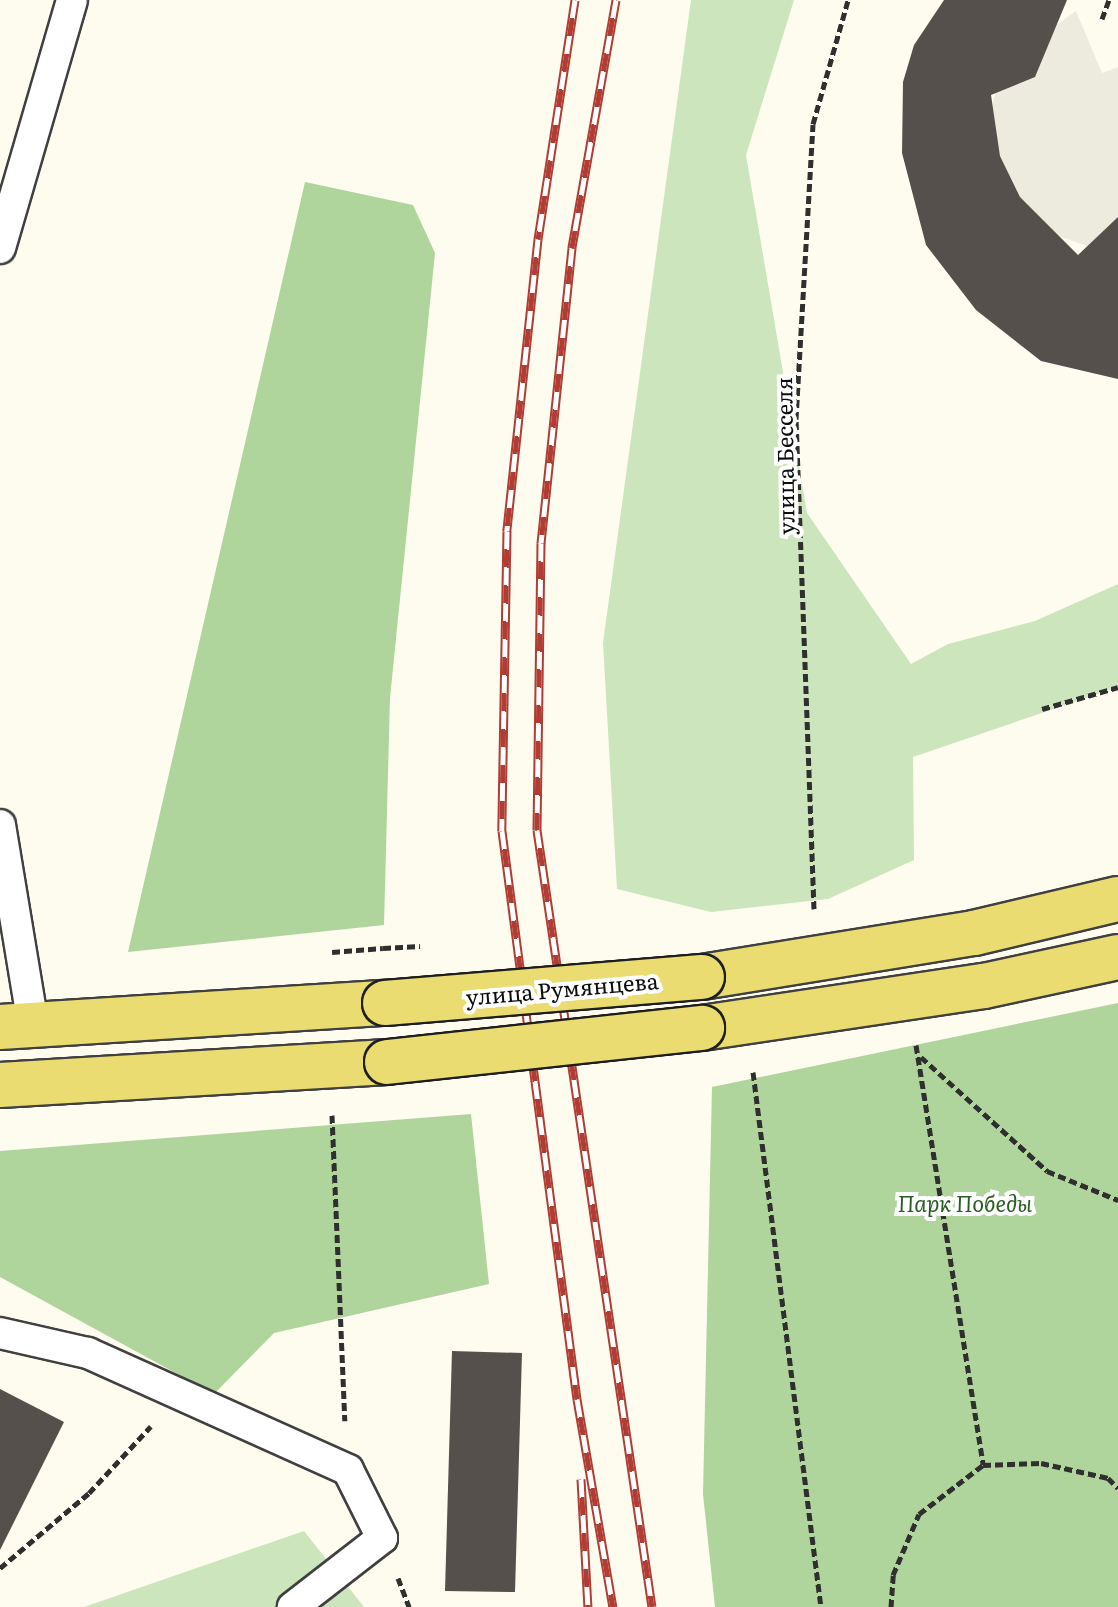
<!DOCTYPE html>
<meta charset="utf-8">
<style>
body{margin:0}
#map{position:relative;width:1118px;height:1607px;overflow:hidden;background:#fdfcef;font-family:Literata,serif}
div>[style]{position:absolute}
.green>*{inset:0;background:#cce5bc}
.forest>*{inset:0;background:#afd49c}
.plaza>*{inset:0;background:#edebde}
.building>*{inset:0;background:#55504b}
.path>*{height:5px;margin-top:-2.5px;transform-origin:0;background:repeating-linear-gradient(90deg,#2f2f2f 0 8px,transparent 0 12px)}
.roads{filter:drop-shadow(2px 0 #404040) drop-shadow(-2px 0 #404040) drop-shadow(0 2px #404040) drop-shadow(0 -2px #404040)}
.lane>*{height:30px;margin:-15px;padding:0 15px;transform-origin:15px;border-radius:15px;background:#fff}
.primary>*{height:44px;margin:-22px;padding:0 22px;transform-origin:22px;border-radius:22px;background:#ebdc71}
.rail>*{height:9px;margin-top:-4.5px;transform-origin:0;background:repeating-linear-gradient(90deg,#fff 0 18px,#b03c33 0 36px);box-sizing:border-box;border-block:2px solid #b03c33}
.path-bridge>*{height:5px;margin-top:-2.5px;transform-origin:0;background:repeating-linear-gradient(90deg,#2f2f2f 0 8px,transparent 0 12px)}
.bridges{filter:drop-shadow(2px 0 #1e1e1e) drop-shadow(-2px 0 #1e1e1e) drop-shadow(0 2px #1e1e1e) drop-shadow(0 -2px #1e1e1e)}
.primary-bridge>*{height:44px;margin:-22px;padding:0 22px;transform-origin:22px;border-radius:22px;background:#ebdc71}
span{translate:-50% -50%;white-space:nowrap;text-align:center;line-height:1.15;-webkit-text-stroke:8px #fff;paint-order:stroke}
.street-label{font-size:22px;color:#0d0d0d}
.park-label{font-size:22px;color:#295e24;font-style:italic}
</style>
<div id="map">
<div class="green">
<i style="clip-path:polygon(691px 0,794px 0,746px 155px,807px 513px,911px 664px,948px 644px,1035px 621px,1118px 584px,1118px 687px,913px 757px,914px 860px,828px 899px,711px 912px,617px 889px,603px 643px)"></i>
<i style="clip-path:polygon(304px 1531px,364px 1607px,84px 1607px)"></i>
</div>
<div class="forest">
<i style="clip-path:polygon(305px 182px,413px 205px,435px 253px,390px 698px,384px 925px,128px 952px)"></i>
<i style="clip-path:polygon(1118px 1003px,1118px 1607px,715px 1607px,703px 1494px,712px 1087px)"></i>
<i style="clip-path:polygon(471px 1114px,489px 1284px,274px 1333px,214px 1394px,0 1277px,0 1151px)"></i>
</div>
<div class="plaza">
<i style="clip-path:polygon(1076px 11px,1102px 73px,1118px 67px,1118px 235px,1099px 235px,1087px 246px,1059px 236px,1020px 197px,1000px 156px,992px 106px,999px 80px,1037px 39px)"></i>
</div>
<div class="building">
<i style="clip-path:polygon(944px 0,1067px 0,1035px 77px,991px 95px,1000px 156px,1020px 197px,1078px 255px,1118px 217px,1118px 379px,1041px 361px,976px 310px,926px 245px,902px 153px,903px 82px,914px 45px)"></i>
<i style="clip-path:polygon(452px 1351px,522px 1353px,515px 1592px,445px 1591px)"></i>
<i style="clip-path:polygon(0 1389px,64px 1422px,0 1550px)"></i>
</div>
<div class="path">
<i style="left:1102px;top:19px;width:20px;rotate:-70deg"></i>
<i style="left:1042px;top:709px;width:79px;rotate:-16.1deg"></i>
<i style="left:814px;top:909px;width:490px;rotate:-92.1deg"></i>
<i style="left:796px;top:419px;width:295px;rotate:-86.7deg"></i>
<i style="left:813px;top:124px;width:129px;rotate:-74.2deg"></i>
<i style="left:332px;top:952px;width:51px;rotate:-4.5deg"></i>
<i style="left:916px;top:1045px;width:425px;rotate:80.9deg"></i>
<i style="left:983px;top:1465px;width:58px;rotate:-2deg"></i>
<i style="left:1041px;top:1463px;width:69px;rotate:12.6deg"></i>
<i style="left:1108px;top:1478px;width:14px;rotate:45deg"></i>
<i style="left:921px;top:1057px;width:170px;rotate:42.1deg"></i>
<i style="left:1047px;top:1171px;width:77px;rotate:22.2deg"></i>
<i style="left:753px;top:1072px;width:539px;rotate:82.76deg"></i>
<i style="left:332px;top:1115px;width:306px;rotate:87.6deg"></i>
<i style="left:0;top:1568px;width:116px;rotate:-40.1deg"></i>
<i style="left:89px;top:1493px;width:91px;rotate:-47.2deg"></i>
<i style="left:398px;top:1578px;width:31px;rotate:69deg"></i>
<i style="left:891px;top:1607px;width:32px;rotate:-86deg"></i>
<i style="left:893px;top:1575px;width:66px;rotate:-66.9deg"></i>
<i style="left:919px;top:1514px;width:81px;rotate:-37.4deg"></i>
</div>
<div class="roads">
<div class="lane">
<i style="left:0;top:248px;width:258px;rotate:-73.8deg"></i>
<i style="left:0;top:825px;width:203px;rotate:80.6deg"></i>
<i style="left:0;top:1333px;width:90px;rotate:12.8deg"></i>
<i style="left:88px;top:1353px;width:285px;rotate:24.2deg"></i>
<i style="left:348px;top:1470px;width:76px;rotate:63.4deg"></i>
<i style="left:382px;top:1538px;width:113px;rotate:142.2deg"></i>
</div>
<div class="primary">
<i style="left:702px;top:977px;width:276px;rotate:-9.2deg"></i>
<i style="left:974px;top:933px;width:148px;rotate:-13.3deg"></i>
<i style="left:0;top:1027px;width:386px;rotate:-3.6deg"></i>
<i style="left:702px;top:1028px;width:285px;rotate:-8.5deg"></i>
<i style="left:984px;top:986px;width:137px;rotate:-12.2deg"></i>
<i style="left:0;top:1085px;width:388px;rotate:-3.4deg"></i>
</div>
</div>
<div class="rail">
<i style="left:575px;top:0;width:242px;rotate:98.8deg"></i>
<i style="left:538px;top:239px;width:294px;rotate:96.1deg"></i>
<i style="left:507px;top:531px;width:300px;rotate:91deg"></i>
<i style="left:502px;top:831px;width:573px;rotate:82.48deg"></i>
<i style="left:577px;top:1399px;width:211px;rotate:80.2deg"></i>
<i style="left:616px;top:0;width:252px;rotate:100.1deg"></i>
<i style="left:572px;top:248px;width:297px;rotate:96deg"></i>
<i style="left:541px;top:543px;width:287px;rotate:90.8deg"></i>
<i style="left:537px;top:830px;width:785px;rotate:81.58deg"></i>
<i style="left:581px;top:1479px;width:128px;rotate:86.9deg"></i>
</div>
<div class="path-bridge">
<i style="left:383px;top:948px;width:37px;rotate:-3deg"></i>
</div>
<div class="bridges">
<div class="primary-bridge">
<i style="left:385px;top:1003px;width:318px;rotate:-4.7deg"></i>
<i style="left:387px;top:1062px;width:317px;rotate:-6.2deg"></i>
</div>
</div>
<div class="street-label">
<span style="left:784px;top:456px;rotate:-91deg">улица Бесселя</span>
<span style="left:562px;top:988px;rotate:-5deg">улица Румянцева</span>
</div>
<div class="park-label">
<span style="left:965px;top:1203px">Парк Победы</span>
</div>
</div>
